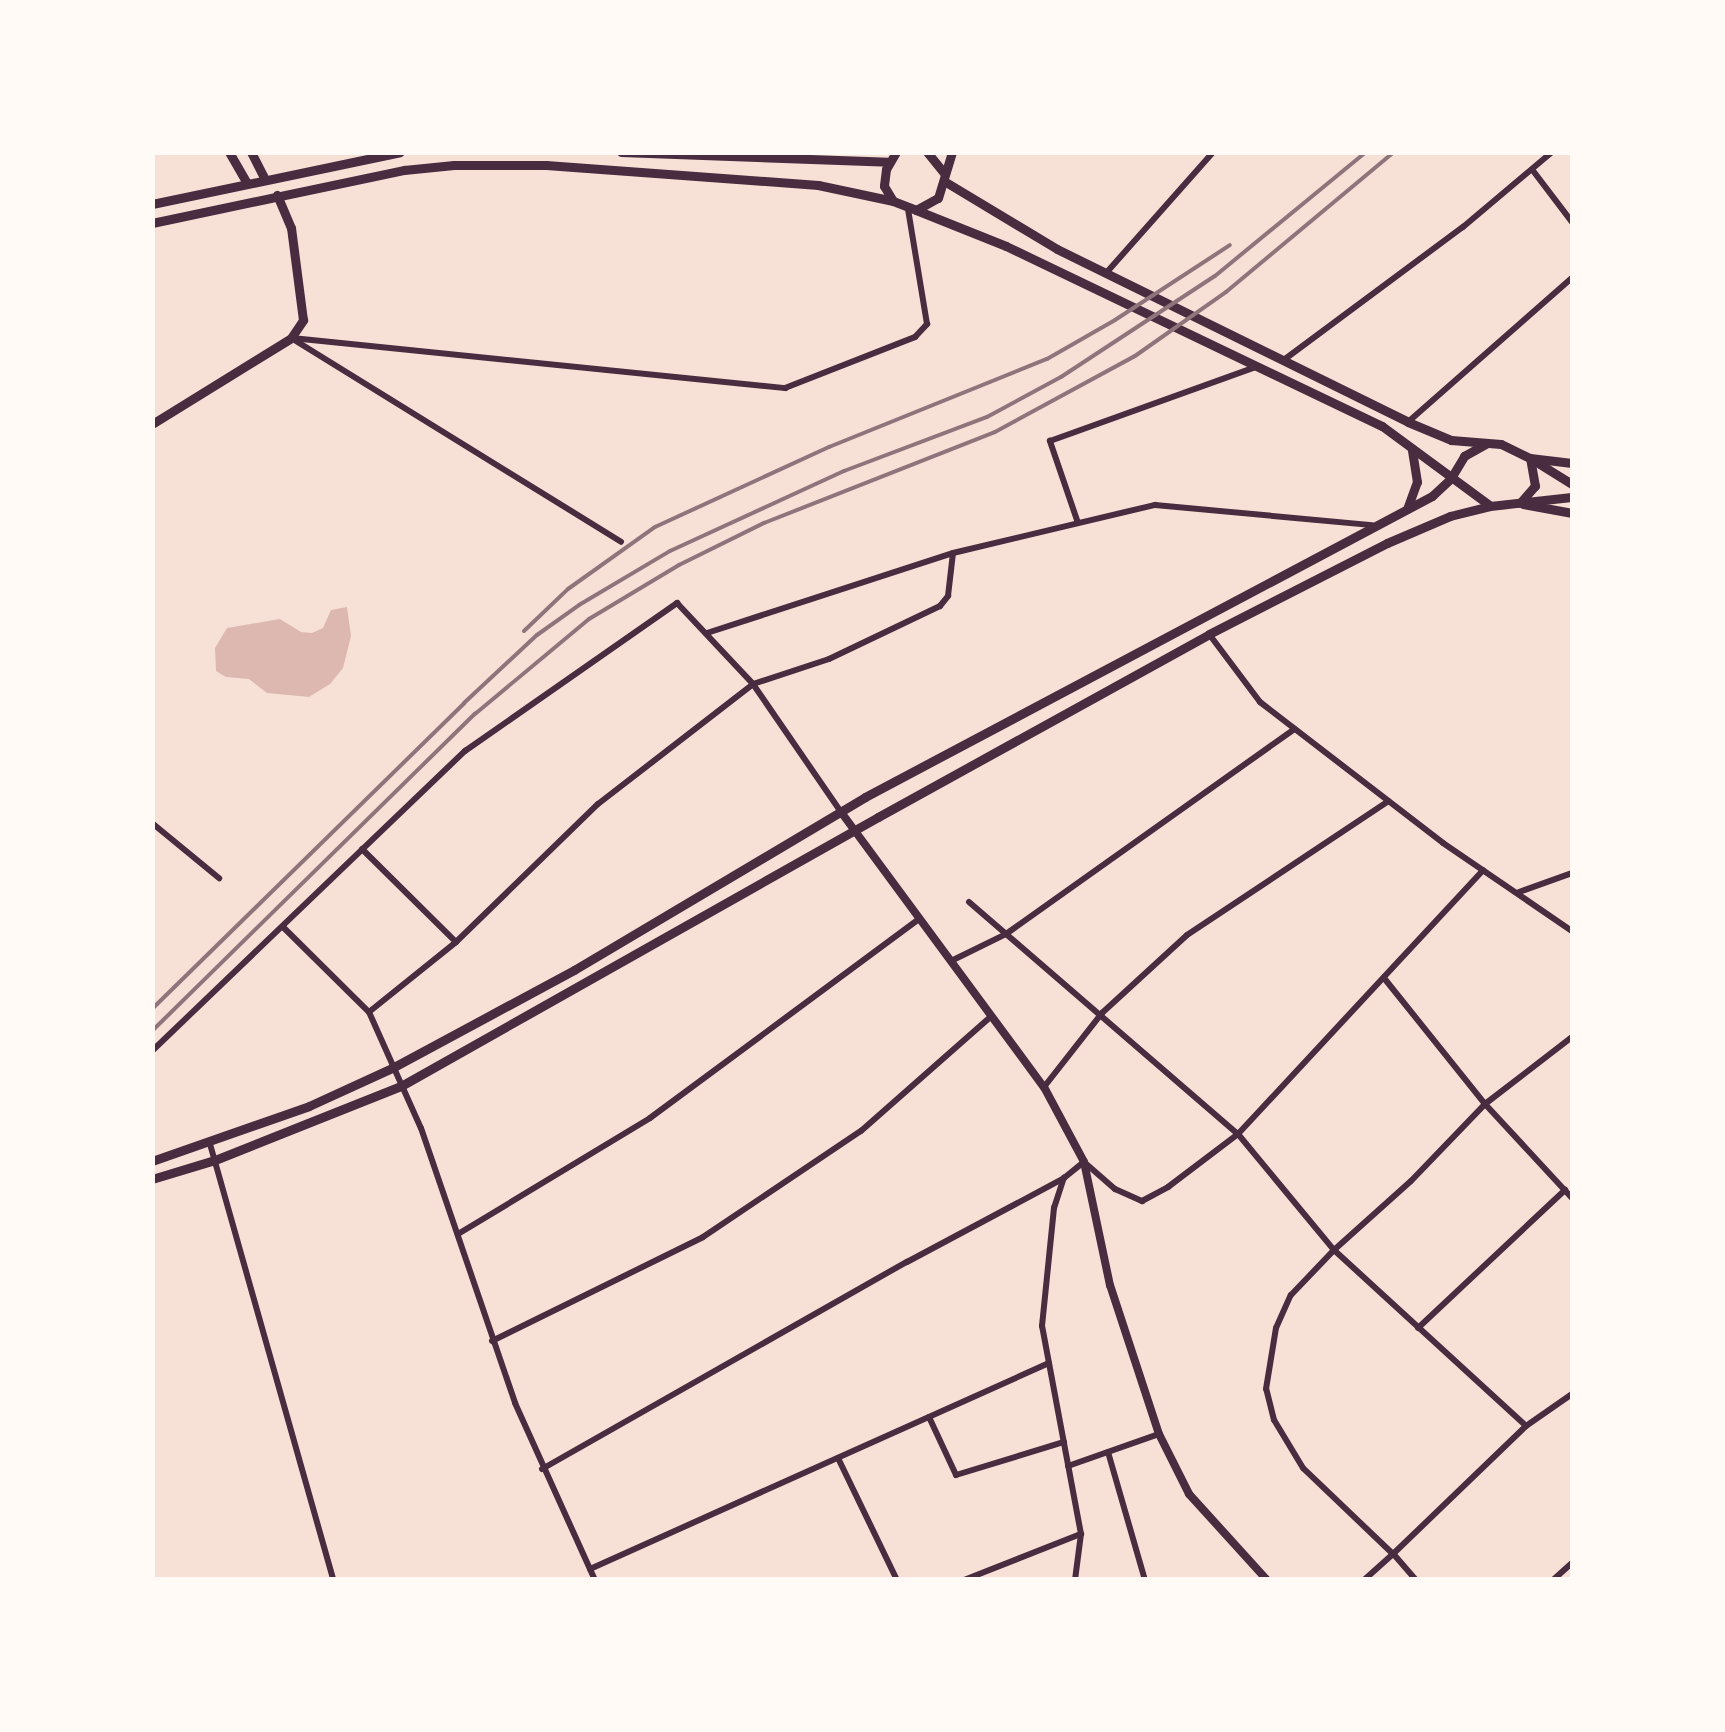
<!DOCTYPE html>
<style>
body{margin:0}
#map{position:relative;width:1725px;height:1732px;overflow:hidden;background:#f7e1d7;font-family:"Space Grotesk",sans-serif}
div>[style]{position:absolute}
.water>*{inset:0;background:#dcb8b0}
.minor>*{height:6px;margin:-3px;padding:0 3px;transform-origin:3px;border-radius:3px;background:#4a2c40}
.tertiary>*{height:8px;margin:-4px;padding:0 4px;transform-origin:4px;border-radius:4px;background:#4a2c40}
.secondary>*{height:9px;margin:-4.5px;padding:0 4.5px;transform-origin:4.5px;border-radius:4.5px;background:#4a2c40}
.primary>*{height:9px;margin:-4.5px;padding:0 4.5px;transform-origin:4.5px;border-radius:4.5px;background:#4a2c40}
.rail>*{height:4px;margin:-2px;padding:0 2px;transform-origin:2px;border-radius:2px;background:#8f747c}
span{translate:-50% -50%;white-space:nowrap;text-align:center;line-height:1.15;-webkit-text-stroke:10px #fffaf5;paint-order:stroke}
.frame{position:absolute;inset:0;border:155px solid #fffaf5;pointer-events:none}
</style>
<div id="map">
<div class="water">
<i style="clip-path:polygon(347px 607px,351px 636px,343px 668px,330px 684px,309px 697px,267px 693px,249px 679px,226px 677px,216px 671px,215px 648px,227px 628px,280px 619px,301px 632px,312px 633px,323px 628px,331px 610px)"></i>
</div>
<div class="minor">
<i style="left:1534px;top:172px;width:63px;rotate:52.8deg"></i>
<i style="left:1107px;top:272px;width:160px;rotate:-48.5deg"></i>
<i style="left:292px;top:338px;width:496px;rotate:5.8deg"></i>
<i style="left:785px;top:388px;width:140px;rotate:-21.4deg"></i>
<i style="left:915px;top:337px;width:18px;rotate:-47deg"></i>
<i style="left:927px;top:324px;width:117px;rotate:-99.4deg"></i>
<i style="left:296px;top:341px;width:382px;rotate:31.7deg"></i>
<i style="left:1285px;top:359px;width:222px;rotate:-36.6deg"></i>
<i style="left:1463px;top:227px;width:116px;rotate:-40.1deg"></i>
<i style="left:1408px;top:422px;width:218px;rotate:-41.3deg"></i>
<i style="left:1078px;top:523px;width:87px;rotate:-108.9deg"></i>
<i style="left:1050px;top:441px;width:219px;rotate:-19.8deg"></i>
<i style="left:707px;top:633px;width:259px;rotate:-18deg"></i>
<i style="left:953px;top:553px;width:208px;rotate:-13.4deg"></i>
<i style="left:1155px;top:505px;width:218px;rotate:5.3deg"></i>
<i style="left:1209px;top:634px;width:85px;rotate:53.1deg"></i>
<i style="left:1260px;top:702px;width:231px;rotate:37.6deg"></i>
<i style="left:1443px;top:843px;width:156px;rotate:34.3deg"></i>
<i style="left:152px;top:823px;width:87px;rotate:39.4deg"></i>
<i style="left:362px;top:849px;width:132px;rotate:44.7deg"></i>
<i style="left:1519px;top:892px;width:56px;rotate:-19.7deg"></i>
<i style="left:969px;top:902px;width:355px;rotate:40.8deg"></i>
<i style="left:1238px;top:1134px;width:151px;rotate:50.4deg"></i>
<i style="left:1334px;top:1250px;width:260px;rotate:42.5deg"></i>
<i style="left:283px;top:927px;width:121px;rotate:44.7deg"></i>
<i style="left:369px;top:1012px;width:127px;rotate:65.9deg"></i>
<i style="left:421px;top:1128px;width:291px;rotate:71.1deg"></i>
<i style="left:515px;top:1403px;width:194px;rotate:65.7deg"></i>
<i style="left:951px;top:961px;width:61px;rotate:-26.1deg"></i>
<i style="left:1006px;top:934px;width:354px;rotate:-35.4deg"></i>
<i style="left:1384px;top:978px;width:161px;rotate:51.3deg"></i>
<i style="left:1485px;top:1104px;width:128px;rotate:47.2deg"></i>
<i style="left:369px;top:1012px;width:112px;rotate:-38.8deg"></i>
<i style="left:456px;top:942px;width:198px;rotate:-44.2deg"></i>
<i style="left:598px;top:804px;width:196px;rotate:-37.7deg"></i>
<i style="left:753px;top:684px;width:80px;rotate:-18.2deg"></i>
<i style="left:829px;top:659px;width:123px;rotate:-25.5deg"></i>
<i style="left:940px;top:606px;width:13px;rotate:-51deg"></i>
<i style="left:948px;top:596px;width:43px;rotate:-83.4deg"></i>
<i style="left:152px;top:1051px;width:434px;rotate:-43.8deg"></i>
<i style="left:465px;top:751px;width:259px;rotate:-34.9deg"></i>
<i style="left:677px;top:603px;width:111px;rotate:46.8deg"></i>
<i style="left:753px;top:684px;width:155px;rotate:55.5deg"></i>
<i style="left:1044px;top:1087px;width:94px;rotate:-51.9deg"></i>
<i style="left:1102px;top:1013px;width:115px;rotate:-42.5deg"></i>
<i style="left:1187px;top:935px;width:242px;rotate:-33.6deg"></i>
<i style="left:210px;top:1144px;width:453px;rotate:74.2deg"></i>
<i style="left:458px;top:1234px;width:224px;rotate:-31.1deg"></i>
<i style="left:650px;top:1118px;width:335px;rotate:-36.5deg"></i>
<i style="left:1418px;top:1328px;width:202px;rotate:-43.2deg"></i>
<i style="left:492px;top:1341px;width:235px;rotate:-26.2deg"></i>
<i style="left:703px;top:1237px;width:190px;rotate:-33.9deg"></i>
<i style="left:861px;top:1131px;width:171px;rotate:-41.4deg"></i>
<i style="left:929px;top:1417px;width:64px;rotate:65deg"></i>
<i style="left:956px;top:1475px;width:113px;rotate:-17deg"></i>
<i style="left:1108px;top:1452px;width:133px;rotate:73.9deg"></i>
<i style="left:838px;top:1458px;width:136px;rotate:64.2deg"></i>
<i style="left:1068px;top:1466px;width:96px;rotate:-19.4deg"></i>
<i style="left:542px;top:1469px;width:420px;rotate:-29.6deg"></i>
<i style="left:907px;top:1262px;width:178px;rotate:-28.1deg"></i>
<i style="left:590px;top:1569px;width:503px;rotate:-24.17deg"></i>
<i style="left:964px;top:1580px;width:126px;rotate:-21.5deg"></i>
<i style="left:1075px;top:1580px;width:46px;rotate:-82.6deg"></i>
<i style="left:1081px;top:1534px;width:212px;rotate:-100.6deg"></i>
<i style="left:1042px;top:1326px;width:119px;rotate:-84.2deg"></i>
<i style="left:1054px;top:1208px;width:32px;rotate:-72deg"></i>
<i style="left:1064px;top:1178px;width:26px;rotate:-39deg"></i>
<i style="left:1084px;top:1162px;width:41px;rotate:41.1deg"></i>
<i style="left:1115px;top:1189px;width:30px;rotate:24deg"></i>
<i style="left:1142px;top:1201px;width:30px;rotate:-28deg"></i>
<i style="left:1168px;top:1187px;width:88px;rotate:-37.1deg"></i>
<i style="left:1238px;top:1134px;width:360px;rotate:-47.1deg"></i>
<i style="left:1364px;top:1580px;width:39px;rotate:-42deg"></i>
<i style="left:1393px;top:1554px;width:124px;rotate:-136.3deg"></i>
<i style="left:1303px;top:1468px;width:56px;rotate:-121.1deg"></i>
<i style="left:1274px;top:1420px;width:32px;rotate:-104deg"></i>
<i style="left:1266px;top:1389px;width:62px;rotate:-80.7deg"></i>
<i style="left:1276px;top:1328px;width:36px;rotate:-66deg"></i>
<i style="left:1291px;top:1295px;width:62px;rotate:-46.3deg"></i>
<i style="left:1334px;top:1250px;width:103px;rotate:-41.9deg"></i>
<i style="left:1411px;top:1181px;width:107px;rotate:-46.1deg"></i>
<i style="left:1485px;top:1104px;width:110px;rotate:-37.6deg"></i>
<i style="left:1416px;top:1580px;width:35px;rotate:-131deg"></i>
<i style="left:1393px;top:1554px;width:185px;rotate:-43.9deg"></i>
<i style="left:1526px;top:1426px;width:56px;rotate:-34.8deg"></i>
<i style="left:1553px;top:1580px;width:25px;rotate:-42deg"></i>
</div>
<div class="tertiary">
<i style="left:841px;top:812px;width:342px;rotate:53.6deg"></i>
<i style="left:1044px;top:1087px;width:85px;rotate:61.9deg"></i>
<i style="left:1084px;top:1162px;width:126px;rotate:78.1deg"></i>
<i style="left:1110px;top:1285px;width:157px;rotate:71.8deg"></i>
<i style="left:1159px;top:1434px;width:67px;rotate:63.4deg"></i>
<i style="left:1189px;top:1494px;width:116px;rotate:47.8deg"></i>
</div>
<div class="secondary">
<i style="left:229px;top:152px;width:34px;rotate:60deg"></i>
<i style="left:251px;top:152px;width:29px;rotate:63deg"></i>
<i style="left:152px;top:424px;width:163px;rotate:-31.7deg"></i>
<i style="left:291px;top:338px;width:22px;rotate:-56deg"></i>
<i style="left:303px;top:320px;width:93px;rotate:-97.4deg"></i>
<i style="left:291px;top:228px;width:36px;rotate:-113deg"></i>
<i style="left:1530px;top:458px;width:49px;rotate:31.8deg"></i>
<i style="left:1523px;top:504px;width:50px;rotate:10.4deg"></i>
</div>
<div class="primary">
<i style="left:621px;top:152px;width:267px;rotate:2.1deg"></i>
<i style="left:896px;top:152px;width:20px;rotate:120deg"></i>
<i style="left:886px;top:169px;width:17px;rotate:97deg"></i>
<i style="left:884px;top:186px;width:17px;rotate:59deg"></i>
<i style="left:893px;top:201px;width:25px;rotate:21deg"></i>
<i style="left:916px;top:210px;width:25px;rotate:-29deg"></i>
<i style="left:938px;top:198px;width:48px;rotate:-73.1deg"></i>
<i style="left:927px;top:152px;width:26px;rotate:51deg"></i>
<i style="left:944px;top:181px;width:132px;rotate:31deg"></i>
<i style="left:1057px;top:249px;width:391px;rotate:26.2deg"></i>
<i style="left:1408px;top:422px;width:47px;rotate:22.7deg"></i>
<i style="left:1451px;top:440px;width:50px;rotate:4.6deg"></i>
<i style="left:1501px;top:444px;width:32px;rotate:26deg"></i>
<i style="left:1530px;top:458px;width:42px;rotate:6.8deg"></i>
<i style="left:152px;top:204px;width:253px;rotate:-11.8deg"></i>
<i style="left:916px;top:210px;width:97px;rotate:21.8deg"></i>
<i style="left:1006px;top:246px;width:417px;rotate:25.6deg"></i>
<i style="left:1382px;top:426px;width:133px;rotate:36.4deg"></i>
<i style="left:152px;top:223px;width:258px;rotate:-11.9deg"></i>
<i style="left:404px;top:170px;width:50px;rotate:-5.7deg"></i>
<i style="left:454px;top:165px;width:92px"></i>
<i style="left:546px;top:165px;width:273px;rotate:4.2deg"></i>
<i style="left:818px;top:185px;width:77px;rotate:12deg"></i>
<i style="left:1520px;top:503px;width:23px;rotate:-49deg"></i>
<i style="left:1535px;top:486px;width:28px;rotate:-100deg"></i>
<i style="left:1407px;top:509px;width:29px;rotate:-70deg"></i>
<i style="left:1417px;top:482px;width:33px;rotate:-99deg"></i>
<i style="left:152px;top:1161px;width:166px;rotate:-19.3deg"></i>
<i style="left:309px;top:1106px;width:91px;rotate:-24.6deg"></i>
<i style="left:392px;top:1068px;width:207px;rotate:-28.3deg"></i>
<i style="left:574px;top:970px;width:339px;rotate:-30.7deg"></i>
<i style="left:865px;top:797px;width:642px;rotate:-27.96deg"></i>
<i style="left:1432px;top:496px;width:26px;rotate:-43deg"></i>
<i style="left:1451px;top:478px;width:26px;rotate:-59deg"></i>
<i style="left:1464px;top:456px;width:26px;rotate:-29deg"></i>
<i style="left:152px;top:1179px;width:66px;rotate:-16.8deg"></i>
<i style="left:215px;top:1160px;width:200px;rotate:-21.7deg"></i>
<i style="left:401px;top:1086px;width:548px;rotate:-29.42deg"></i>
<i style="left:878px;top:817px;width:378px;rotate:-28.9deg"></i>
<i style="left:1209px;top:634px;width:200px;rotate:-27.1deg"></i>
<i style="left:1387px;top:543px;width:69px;rotate:-23.2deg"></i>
<i style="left:1450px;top:516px;width:41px;rotate:-14deg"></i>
<i style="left:1490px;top:506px;width:82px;rotate:-6.3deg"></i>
</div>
<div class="rail">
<i style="left:524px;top:631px;width:61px;rotate:-43.7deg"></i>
<i style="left:568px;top:589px;width:107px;rotate:-35.5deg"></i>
<i style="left:655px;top:527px;width:192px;rotate:-24.7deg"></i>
<i style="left:829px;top:447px;width:235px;rotate:-22deg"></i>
<i style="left:1047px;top:359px;width:78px;rotate:-29.8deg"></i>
<i style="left:1115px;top:320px;width:137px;rotate:-33.1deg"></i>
<i style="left:152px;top:1009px;width:437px;rotate:-44.4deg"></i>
<i style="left:464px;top:703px;width:100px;rotate:-43deg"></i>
<i style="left:537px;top:635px;width:52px;rotate:-35.5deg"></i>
<i style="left:579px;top:605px;width:106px;rotate:-30.7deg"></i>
<i style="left:670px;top:551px;width:192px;rotate:-24.7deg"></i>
<i style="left:844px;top:471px;width:153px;rotate:-20.7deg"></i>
<i style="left:987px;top:417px;width:84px;rotate:-28.4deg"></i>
<i style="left:1061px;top:377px;width:184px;rotate:-33.3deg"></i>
<i style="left:1215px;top:276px;width:195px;rotate:-39.4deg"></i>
<i style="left:152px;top:1031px;width:453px;rotate:-44.5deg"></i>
<i style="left:475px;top:714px;width:148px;rotate:-39.8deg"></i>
<i style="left:589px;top:619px;width:105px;rotate:-31deg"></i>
<i style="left:679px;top:565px;width:95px;rotate:-26.3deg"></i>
<i style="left:764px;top:523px;width:248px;rotate:-21.5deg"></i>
<i style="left:995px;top:432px;width:159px;rotate:-28.5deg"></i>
<i style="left:1135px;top:356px;width:111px;rotate:-35.1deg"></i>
<i style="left:1226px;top:292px;width:219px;rotate:-39.8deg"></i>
</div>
<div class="frame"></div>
</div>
